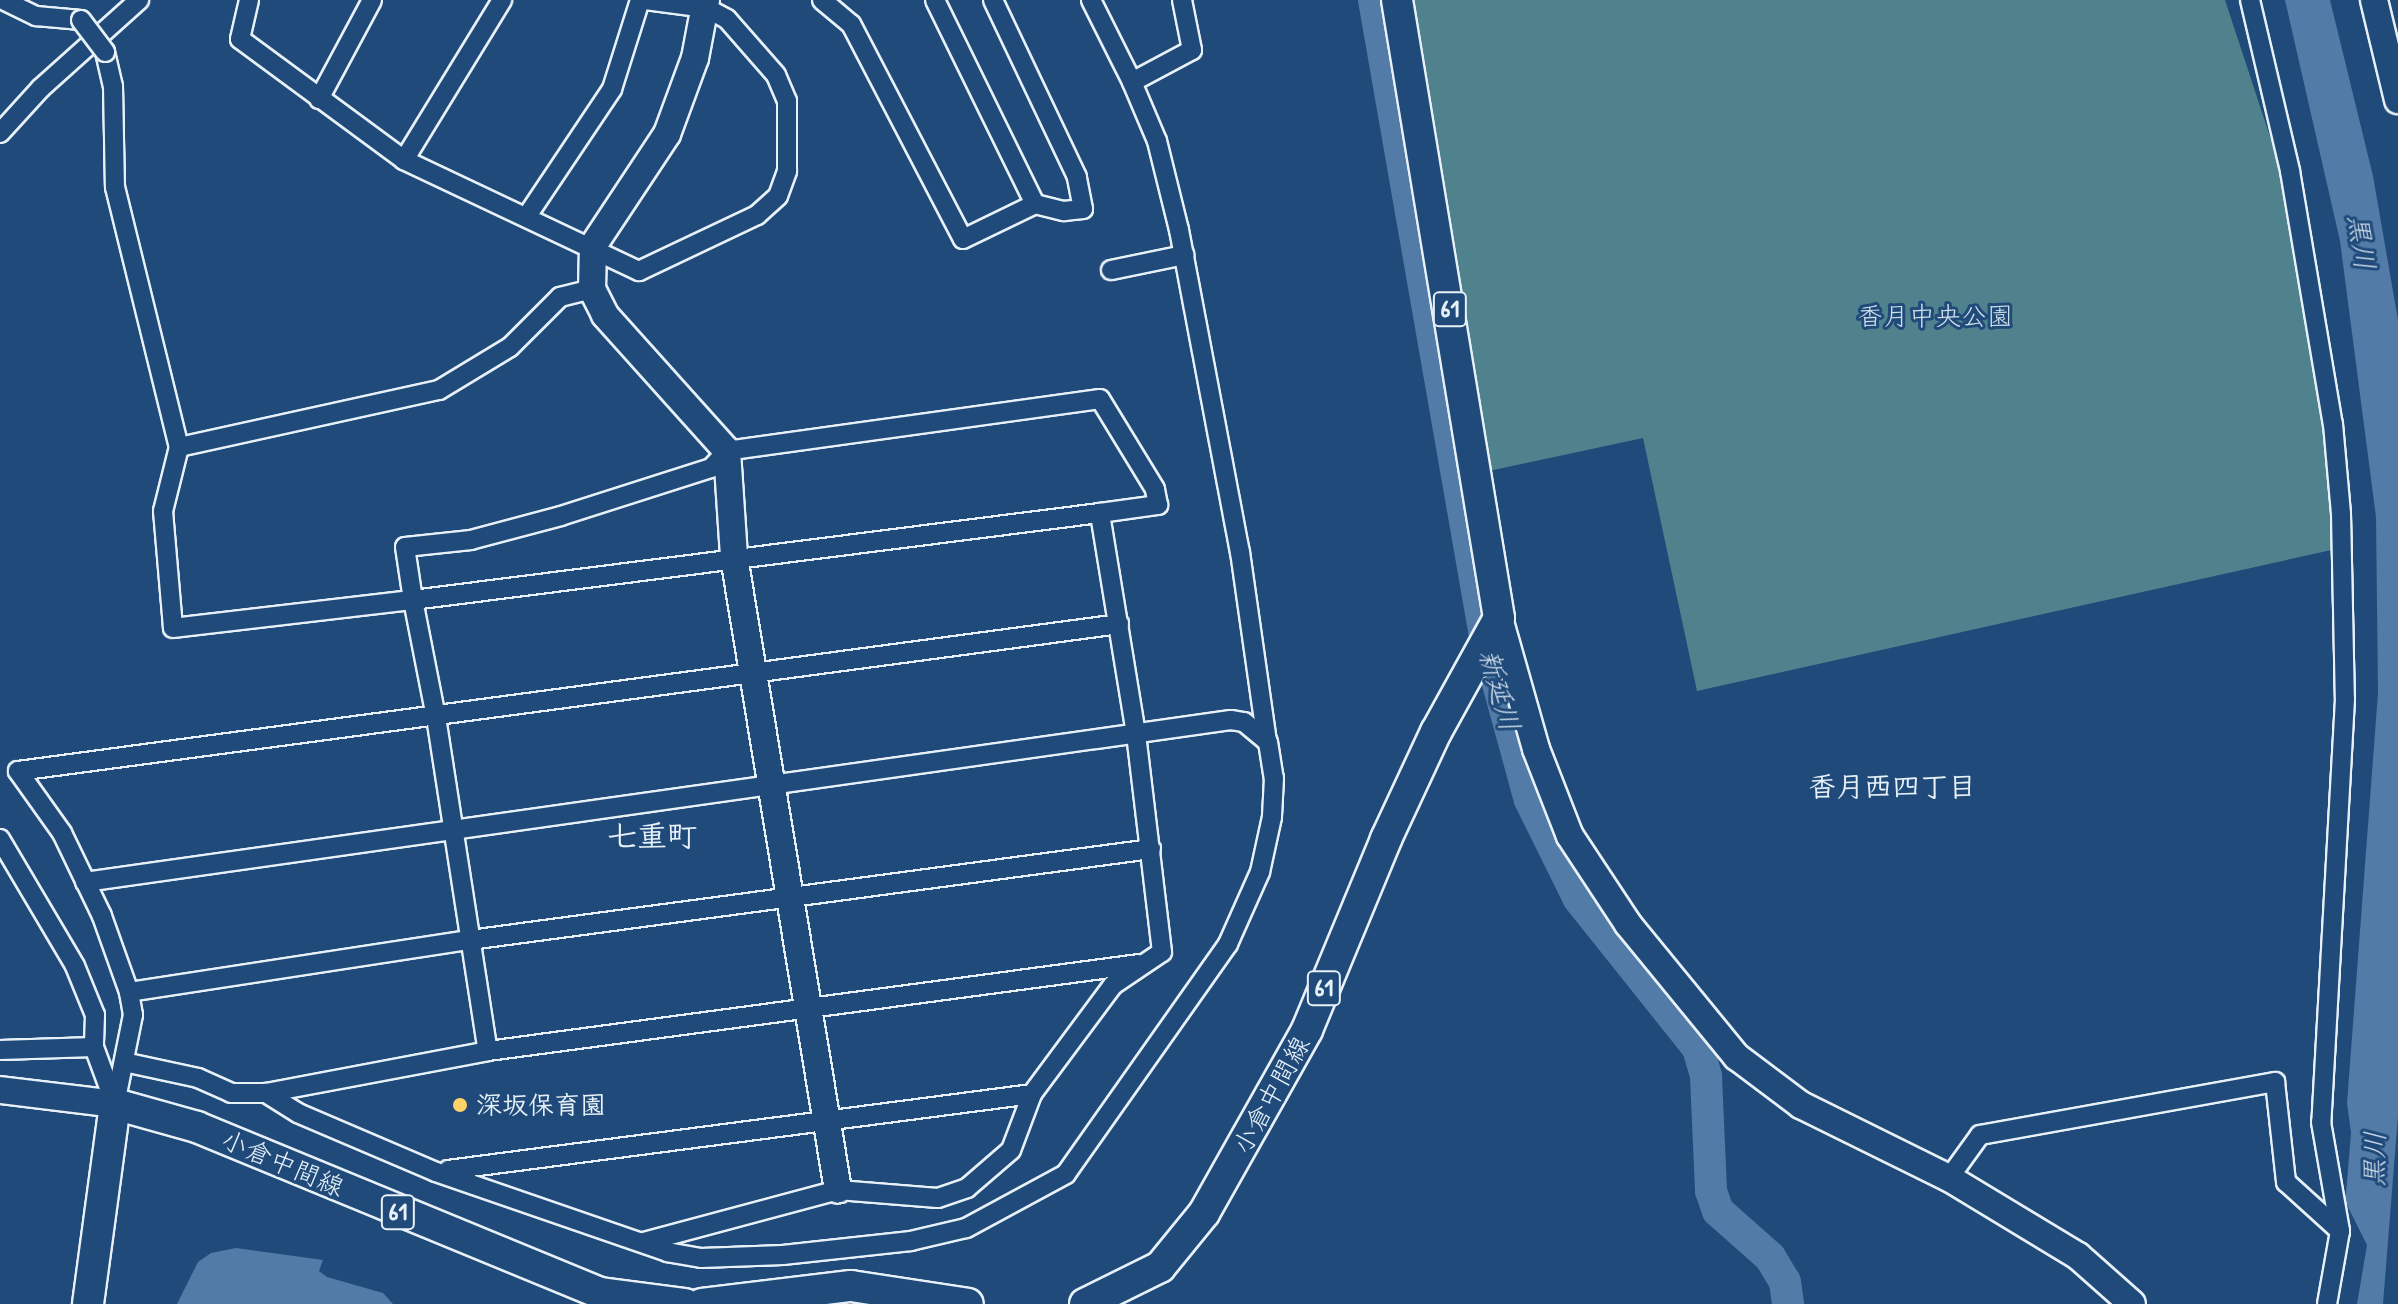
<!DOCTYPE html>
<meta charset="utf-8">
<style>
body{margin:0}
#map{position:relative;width:2398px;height:1304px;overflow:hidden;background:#1f4a7a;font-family:"Patrick Hand","Klee One",sans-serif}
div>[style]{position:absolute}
.green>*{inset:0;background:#50828e}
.water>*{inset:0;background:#527ba7}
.river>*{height:32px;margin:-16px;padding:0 16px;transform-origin:16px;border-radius:16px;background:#527ba7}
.roads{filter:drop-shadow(2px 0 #e8f1f8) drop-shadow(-2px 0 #e8f1f8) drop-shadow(0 2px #e8f1f8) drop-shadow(0 -2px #e8f1f8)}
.street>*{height:18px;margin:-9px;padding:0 9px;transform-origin:9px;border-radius:9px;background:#1f4a7a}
.secondary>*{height:26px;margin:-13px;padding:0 13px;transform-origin:13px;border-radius:13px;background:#1f4a7a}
.primary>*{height:30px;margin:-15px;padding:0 15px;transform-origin:15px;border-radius:15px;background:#1f4a7a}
.bridges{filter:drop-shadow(2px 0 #e8f1f8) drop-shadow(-2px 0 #e8f1f8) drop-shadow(0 2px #e8f1f8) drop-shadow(0 -2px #e8f1f8)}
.street-bridge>*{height:18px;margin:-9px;padding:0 9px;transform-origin:9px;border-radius:9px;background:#1f4a7a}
.dots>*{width:22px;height:22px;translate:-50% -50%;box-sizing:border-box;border:4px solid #1f4a7a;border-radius:50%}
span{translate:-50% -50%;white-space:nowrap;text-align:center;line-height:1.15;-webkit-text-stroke:6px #1f4a7a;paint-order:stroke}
.shield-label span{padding:2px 6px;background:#1f4a7a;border:2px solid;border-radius:6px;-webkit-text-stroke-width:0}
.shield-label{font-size:24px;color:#e8f1f8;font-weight:700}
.park-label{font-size:26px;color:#d1e0e8}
.street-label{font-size:26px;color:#e8f1f8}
.poi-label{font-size:26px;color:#e8f1f8;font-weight:700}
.left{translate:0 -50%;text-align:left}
.water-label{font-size:28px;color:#d2dfec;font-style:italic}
.neighbourhood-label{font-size:28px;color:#e8f1f8;font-weight:700}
.quarter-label{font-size:30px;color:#e8f1f8;font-weight:700}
</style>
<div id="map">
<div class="green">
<i style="clip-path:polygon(1409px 0,2225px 0,2283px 176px,2322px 415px,2336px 549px,1697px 691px,1643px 438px,1489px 471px)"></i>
</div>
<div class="water">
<i style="clip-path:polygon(2285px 0,2330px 0,2373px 176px,2398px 320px,2398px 1116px,2383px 1304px,2357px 1304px,2367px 1245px,2342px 1195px,2346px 1194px,2351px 1133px,2347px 1103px,2378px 693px,2376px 517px,2340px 241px)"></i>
<i style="clip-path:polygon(236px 1248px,323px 1260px,319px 1271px,327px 1277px,383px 1293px,393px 1304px,177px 1304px,198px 1262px,211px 1253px)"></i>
</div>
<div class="river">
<i style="left:1374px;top:0;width:646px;rotate:80.1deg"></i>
<i style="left:1485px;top:636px;width:170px;rotate:74.7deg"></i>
<i style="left:1530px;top:800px;width:110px;rotate:63.7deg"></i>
<i style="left:1579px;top:899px;width:191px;rotate:51.4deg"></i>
<i style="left:1698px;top:1048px;width:29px;rotate:74deg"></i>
<i style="left:1706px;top:1076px;width:115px;rotate:87.5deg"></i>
<i style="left:1711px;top:1191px;width:21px;rotate:71deg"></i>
<i style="left:1718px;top:1211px;width:69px;rotate:41.5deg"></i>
<i style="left:1770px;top:1257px;width:29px;rotate:59deg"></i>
<i style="left:1785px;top:1282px;width:22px;rotate:82deg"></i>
</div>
<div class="roads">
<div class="street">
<i style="left:3px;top:0;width:37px;rotate:26deg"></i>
<i style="left:36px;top:16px;width:45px;rotate:5.1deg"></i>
<i style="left:249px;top:0;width:40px;rotate:103deg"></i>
<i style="left:240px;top:39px;width:204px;rotate:36.4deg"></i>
<i style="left:404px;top:160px;width:260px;rotate:25.3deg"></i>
<i style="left:639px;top:271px;width:131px;rotate:-25.4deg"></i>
<i style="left:757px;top:215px;width:28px;rotate:-42deg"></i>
<i style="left:778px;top:196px;width:27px;rotate:-70deg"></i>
<i style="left:787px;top:171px;width:70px;rotate:-90deg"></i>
<i style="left:787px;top:101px;width:28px;rotate:-113deg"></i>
<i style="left:776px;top:75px;width:74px;rotate:-131.2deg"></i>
<i style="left:727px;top:19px;width:24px;rotate:-152deg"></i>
<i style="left:706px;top:8px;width:63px;rotate:-172.6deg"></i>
<i style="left:822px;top:0;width:38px;rotate:40deg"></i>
<i style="left:851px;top:24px;width:242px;rotate:62.5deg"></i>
<i style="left:963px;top:239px;width:80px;rotate:-25.9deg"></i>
<i style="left:935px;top:0;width:227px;rotate:63.9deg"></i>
<i style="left:1035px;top:204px;width:30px;rotate:14deg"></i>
<i style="left:1064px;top:211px;width:19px;rotate:-6deg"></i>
<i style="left:1083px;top:209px;width:33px;rotate:-101deg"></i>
<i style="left:1077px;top:177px;width:196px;rotate:-115.4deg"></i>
<i style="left:1091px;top:0;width:92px;rotate:63.4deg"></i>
<i style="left:1182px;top:0;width:51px;rotate:78.7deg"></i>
<i style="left:1192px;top:50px;width:68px;rotate:151.9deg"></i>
<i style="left:1132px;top:82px;width:64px;rotate:67deg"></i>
<i style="left:1157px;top:141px;width:92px;rotate:76.1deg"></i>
<i style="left:1179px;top:230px;width:328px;rotate:79.3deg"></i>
<i style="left:1240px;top:552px;width:191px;rotate:81.9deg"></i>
<i style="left:2250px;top:0;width:176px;rotate:76.8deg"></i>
<i style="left:2290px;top:171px;width:257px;rotate:80.4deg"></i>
<i style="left:2333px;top:424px;width:90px;rotate:84.9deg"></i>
<i style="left:2341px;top:514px;width:185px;rotate:88.8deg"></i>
<i style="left:2345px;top:699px;width:424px;rotate:93.2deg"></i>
<i style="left:2321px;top:1122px;width:111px;rotate:80.1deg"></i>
<i style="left:2340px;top:1231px;width:74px;rotate:100.1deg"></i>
<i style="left:105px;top:52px;width:35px;rotate:77deg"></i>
<i style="left:113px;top:86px;width:101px;rotate:88.9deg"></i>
<i style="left:115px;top:187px;width:268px;rotate:76.2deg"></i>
<i style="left:179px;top:447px;width:66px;rotate:104deg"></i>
<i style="left:163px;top:511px;width:117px;rotate:85.1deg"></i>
<i style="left:173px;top:628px;width:242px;rotate:-6.7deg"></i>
<i style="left:413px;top:600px;width:692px;rotate:-7.22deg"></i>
<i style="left:1100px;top:513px;width:59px;rotate:-7.9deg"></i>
<i style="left:1158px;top:505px;width:16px;rotate:-101deg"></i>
<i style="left:1155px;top:489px;width:105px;rotate:-121.4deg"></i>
<i style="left:1100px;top:399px;width:377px;rotate:172.1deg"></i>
<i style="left:727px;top:451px;width:23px;rotate:133deg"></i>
<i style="left:711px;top:468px;width:157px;rotate:162.3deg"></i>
<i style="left:561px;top:516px;width:93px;rotate:165.1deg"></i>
<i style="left:471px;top:540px;width:66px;rotate:173.9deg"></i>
<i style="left:405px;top:547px;width:54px;rotate:81.4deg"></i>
<i style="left:413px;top:600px;width:119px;rotate:78.9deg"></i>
<i style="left:436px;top:717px;width:338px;rotate:81.2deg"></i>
<i style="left:319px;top:99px;width:112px;rotate:-61.8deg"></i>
<i style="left:0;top:133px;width:61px;rotate:-47.7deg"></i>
<i style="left:41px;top:88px;width:132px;rotate:-41.9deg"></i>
<i style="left:404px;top:160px;width:188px;rotate:-58.5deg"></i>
<i style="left:527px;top:216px;width:153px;rotate:-56.2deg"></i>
<i style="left:612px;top:89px;width:93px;rotate:-72.5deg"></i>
<i style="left:1111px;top:270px;width:75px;rotate:-11.6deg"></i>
<i style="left:179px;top:447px;width:266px;rotate:-12.4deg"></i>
<i style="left:439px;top:390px;width:83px;rotate:-31.2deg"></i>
<i style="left:510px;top:347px;width:71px;rotate:-45deg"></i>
<i style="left:560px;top:297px;width:33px;rotate:-14deg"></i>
<i style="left:0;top:839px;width:147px;rotate:59.4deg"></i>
<i style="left:75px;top:966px;width:53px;rotate:67.8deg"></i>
<i style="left:95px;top:1015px;width:32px;rotate:92deg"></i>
<i style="left:94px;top:1047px;width:61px;rotate:69.8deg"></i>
<i style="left:85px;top:882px;width:1157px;rotate:-8.05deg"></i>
<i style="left:1231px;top:720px;width:13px;rotate:9deg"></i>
<i style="left:1244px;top:722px;width:31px;rotate:40deg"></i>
<i style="left:1268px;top:742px;width:36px;rotate:81deg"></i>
<i style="left:1274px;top:778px;width:39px;rotate:93deg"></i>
<i style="left:1272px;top:817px;width:56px;rotate:102.3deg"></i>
<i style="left:1260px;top:872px;width:79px;rotate:114deg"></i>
<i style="left:1228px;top:944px;width:281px;rotate:125.2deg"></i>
<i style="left:1066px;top:1174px;width:114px;rotate:151.6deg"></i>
<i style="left:966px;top:1228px;width:57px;rotate:166.7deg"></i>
<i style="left:911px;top:1241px;width:129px;rotate:173.8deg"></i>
<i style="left:783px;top:1255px;width:82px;rotate:177.9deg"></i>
<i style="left:701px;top:1258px;width:34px;rotate:-170deg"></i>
<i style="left:668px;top:1252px;width:245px;rotate:-161deg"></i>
<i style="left:436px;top:1172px;width:150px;rotate:-156.9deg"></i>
<i style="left:298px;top:1113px;width:38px;rotate:-148deg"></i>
<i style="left:129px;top:992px;width:345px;rotate:-8.7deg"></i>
<i style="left:470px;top:940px;width:687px;rotate:-7.61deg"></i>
<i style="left:0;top:1050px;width:94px;rotate:-1.8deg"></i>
<i style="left:124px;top:1062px;width:76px;rotate:12.2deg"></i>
<i style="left:198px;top:1078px;width:36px;rotate:24deg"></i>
<i style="left:231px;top:1093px;width:35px"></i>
<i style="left:266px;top:1093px;width:226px;rotate:-10.7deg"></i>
<i style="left:488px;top:1051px;width:657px;rotate:-7.61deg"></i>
<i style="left:115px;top:1104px;width:91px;rotate:-78.6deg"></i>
<i style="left:133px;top:1015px;width:23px;rotate:-100deg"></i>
<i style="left:129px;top:992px;width:81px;rotate:-109.6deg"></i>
<i style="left:102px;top:916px;width:92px;rotate:-115.7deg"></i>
<i style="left:62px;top:833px;width:76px;rotate:-125.4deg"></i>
<i style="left:18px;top:771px;width:1111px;rotate:-7.6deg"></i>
<i style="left:448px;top:1170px;width:589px;rotate:-7.41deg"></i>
<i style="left:1949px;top:1178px;width:53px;rotate:-54.2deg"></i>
<i style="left:1980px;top:1135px;width:300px;rotate:-10.2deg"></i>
<i style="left:2275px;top:1082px;width:101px;rotate:83.7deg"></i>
<i style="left:2286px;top:1182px;width:73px;rotate:42.2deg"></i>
<i style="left:644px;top:1242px;width:201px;rotate:-15deg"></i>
<i style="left:838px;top:1190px;width:100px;rotate:4.6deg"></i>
<i style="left:938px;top:1198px;width:31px;rotate:-19deg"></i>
<i style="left:967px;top:1188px;width:58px;rotate:-40.8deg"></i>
<i style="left:1011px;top:1150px;width:60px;rotate:-69.4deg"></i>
<i style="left:1032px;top:1094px;width:136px;rotate:-53.4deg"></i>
<i style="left:1113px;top:985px;width:59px;rotate:-34deg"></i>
<i style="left:1162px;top:952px;width:220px;rotate:-96.8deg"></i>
<i style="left:1136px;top:734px;width:224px;rotate:-99.3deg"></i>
</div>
<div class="secondary">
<i style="left:706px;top:0;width:59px;rotate:100.7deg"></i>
<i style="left:695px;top:58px;width:81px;rotate:110.2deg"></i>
<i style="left:667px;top:134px;width:134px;rotate:123.5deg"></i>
<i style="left:593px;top:246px;width:43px;rotate:91.3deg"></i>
<i style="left:592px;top:289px;width:29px;rotate:63deg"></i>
<i style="left:605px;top:315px;width:183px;rotate:48.1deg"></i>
<i style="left:727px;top:451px;width:106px;rotate:86.2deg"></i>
<i style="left:734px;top:557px;width:641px;rotate:80.67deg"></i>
<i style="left:2374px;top:0;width:103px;rotate:76.5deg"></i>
<i style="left:1499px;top:618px;width:136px;rotate:74.2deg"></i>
<i style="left:1536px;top:749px;width:93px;rotate:68.7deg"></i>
<i style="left:1570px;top:836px;width:105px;rotate:56.6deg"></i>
<i style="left:1628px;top:924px;width:172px;rotate:50.7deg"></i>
<i style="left:1737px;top:1057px;width:80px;rotate:36.9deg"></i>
<i style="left:1801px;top:1105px;width:165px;rotate:26.3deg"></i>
<i style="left:1949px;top:1178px;width:151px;rotate:31.2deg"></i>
<i style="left:2078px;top:1256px;width:72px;rotate:41.6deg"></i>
<i style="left:0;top:1090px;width:116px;rotate:6.9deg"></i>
</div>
<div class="primary">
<i style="left:88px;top:1304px;width:202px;rotate:-82.3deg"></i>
<i style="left:115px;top:1104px;width:85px;rotate:15.7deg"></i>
<i style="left:197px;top:1127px;width:435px;rotate:22.4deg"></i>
<i style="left:599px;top:1293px;width:87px;rotate:7.3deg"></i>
<i style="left:702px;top:1304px;width:150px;rotate:-6.9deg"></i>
<i style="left:851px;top:1286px;width:118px;rotate:8.7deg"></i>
<i style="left:1085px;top:1304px;width:84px;rotate:-26.3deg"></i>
<i style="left:1160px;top:1267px;width:70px;rotate:-50.8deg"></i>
<i style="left:1204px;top:1213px;width:210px;rotate:-60.6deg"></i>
<i style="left:1307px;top:1030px;width:207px;rotate:-67.5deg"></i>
<i style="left:1386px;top:839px;width:118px;rotate:-65deg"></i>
<i style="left:1436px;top:732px;width:130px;rotate:-61.1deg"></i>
<i style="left:1499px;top:618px;width:626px;rotate:-99.37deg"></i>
</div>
</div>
<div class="bridges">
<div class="street-bridge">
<i style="left:81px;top:20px;width:40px;rotate:53deg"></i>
</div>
</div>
<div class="dots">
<i style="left:460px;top:1105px;background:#ffd166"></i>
</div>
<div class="shield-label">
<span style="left:1450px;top:309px">61</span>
<span style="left:1324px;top:988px">61</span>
<span style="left:398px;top:1212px">61</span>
</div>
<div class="park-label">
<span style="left:1935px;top:316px">香月中央公園</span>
</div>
<div class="street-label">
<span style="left:1271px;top:1095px;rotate:-61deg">小倉中間線</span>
<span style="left:283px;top:1163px;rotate:23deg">小倉中間線</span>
</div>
<div class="poi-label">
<span class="left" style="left:476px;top:1105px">深坂保育園</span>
</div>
<div class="water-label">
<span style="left:2362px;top:242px;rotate:82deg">黒川</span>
<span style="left:1500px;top:690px;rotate:74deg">新延川</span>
<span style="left:2374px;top:1159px;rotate:-89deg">黒川</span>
</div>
<div class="neighbourhood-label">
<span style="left:1892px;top:786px">香月西四丁目</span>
</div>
<div class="quarter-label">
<span style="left:652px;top:835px">七重町</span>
</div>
</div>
